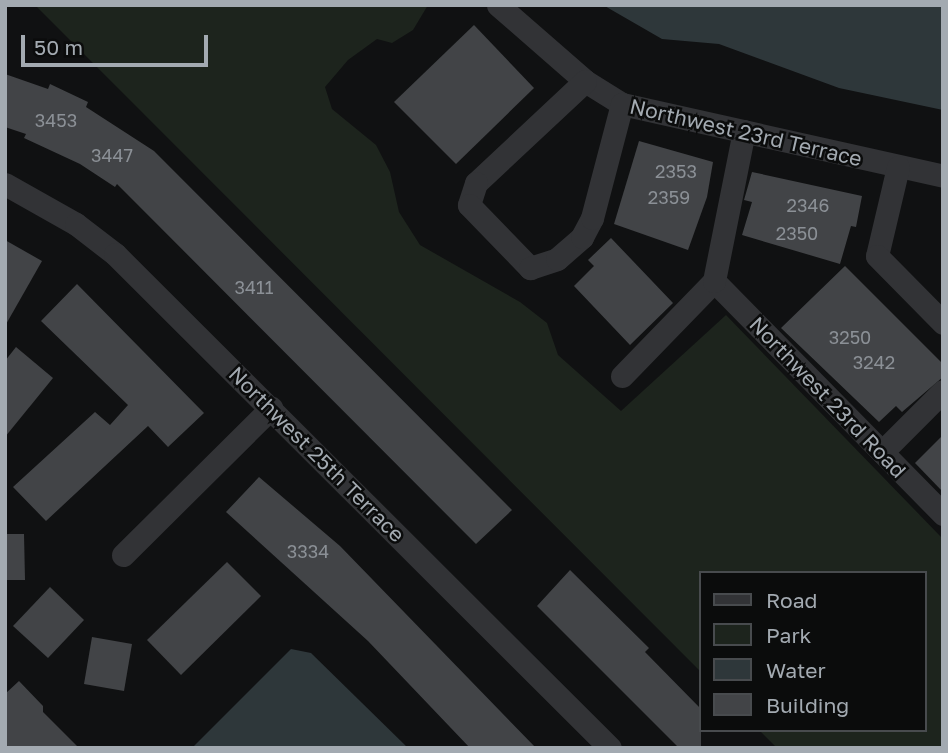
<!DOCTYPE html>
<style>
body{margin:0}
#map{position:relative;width:948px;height:753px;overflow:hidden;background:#101112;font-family:"Golos Text",sans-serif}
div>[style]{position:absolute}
.green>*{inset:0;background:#1d241d}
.water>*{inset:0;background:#2e373a}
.building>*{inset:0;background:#424447}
.street>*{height:23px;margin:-11.5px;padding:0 11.5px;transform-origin:11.5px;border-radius:11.5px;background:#323336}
span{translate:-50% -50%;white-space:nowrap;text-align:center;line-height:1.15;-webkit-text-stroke:5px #0b0c0c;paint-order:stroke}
.number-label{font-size:18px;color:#8b9096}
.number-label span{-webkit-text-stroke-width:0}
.street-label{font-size:21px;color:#a3aab1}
.frame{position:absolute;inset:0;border:7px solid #a3aab1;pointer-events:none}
.legend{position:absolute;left:699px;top:571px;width:228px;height:161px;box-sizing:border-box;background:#0b0c0c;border:2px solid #484b4e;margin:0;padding:9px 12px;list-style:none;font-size:21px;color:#a3aab1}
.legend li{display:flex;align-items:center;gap:14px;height:35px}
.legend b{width:35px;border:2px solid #484b4e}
.scale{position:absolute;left:21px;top:35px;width:187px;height:32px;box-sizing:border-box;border:4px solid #a3aab1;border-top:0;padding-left:9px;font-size:21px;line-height:24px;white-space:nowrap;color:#a3aab1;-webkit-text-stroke:5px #0b0c0c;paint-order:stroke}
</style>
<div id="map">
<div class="green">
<i style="clip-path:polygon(35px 5px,428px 5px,413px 30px,392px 43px,377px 39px,348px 60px,325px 87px,332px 109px,376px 145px,390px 172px,399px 212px,420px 245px,520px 302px,547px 323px,558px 355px,621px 411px,726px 315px,943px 539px,943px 748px,777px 748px,759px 730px,925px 730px,925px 573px,701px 573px,701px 672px)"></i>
</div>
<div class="water">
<i style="clip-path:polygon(603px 5px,943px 5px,943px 110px,839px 88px,719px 44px,662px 39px)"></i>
<i style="clip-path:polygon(291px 649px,311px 653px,408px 748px,192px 748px)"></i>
</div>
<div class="building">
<i style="clip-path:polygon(474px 25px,534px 88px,456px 164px,394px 102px)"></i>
<i style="clip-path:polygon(5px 74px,48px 89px,50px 84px,88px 102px,86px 107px,154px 151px,512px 510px,476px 544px,117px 184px,115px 187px,80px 164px,24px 138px,26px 134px,5px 127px)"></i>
<i style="clip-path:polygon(639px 141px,713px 162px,707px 197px,688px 250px,614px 224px)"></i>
<i style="clip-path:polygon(752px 172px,862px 196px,856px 227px,851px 226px,840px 264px,742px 235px,752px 202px,744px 200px)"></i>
<i style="clip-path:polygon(611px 238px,673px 303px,630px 345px,574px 286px,594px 266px,588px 260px)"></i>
<i style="clip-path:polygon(5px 240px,42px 261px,5px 326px)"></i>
<i style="clip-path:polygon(845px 266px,943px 364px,943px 377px,902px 412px,896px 406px,879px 422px,781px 328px)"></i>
<i style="clip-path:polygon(77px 284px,204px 413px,168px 447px,148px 426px,46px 521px,13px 487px,95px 412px,110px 425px,128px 405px,41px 321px)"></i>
<i style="clip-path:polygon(16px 347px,53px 378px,5px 437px,5px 361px)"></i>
<i style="clip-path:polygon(943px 435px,943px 492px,915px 463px)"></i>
<i style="clip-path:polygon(259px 477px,340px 546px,536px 748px,470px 748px,368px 641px,226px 512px)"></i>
<i style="clip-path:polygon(5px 534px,24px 534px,25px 580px,5px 580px)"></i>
<i style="clip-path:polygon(227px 562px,261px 596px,181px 675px,147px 640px)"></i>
<i style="clip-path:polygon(570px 570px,649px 648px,645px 652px,701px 709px,701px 748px,679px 748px,537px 606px)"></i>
<i style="clip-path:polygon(50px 587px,84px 620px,48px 658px,13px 626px)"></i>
<i style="clip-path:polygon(92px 637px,132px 644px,124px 691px,84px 684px)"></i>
<i style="clip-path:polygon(19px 681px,43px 706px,43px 712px,79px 748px,5px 748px,5px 694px)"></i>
</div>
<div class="street">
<i style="left:498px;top:5px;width:116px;rotate:41.1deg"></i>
<i style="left:585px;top:81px;width:44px;rotate:31.9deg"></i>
<i style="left:622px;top:104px;width:329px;rotate:12.6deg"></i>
<i style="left:585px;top:81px;width:149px;rotate:136.9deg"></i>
<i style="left:476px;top:183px;width:23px;rotate:108deg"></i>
<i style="left:469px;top:205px;width:88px;rotate:45.9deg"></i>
<i style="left:530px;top:268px;width:28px;rotate:-18deg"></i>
<i style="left:557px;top:259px;width:33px;rotate:-41deg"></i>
<i style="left:582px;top:237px;width:21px;rotate:-62deg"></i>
<i style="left:592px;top:218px;width:118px;rotate:-75.3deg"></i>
<i style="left:898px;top:167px;width:91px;rotate:103.3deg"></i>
<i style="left:877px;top:256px;width:94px;rotate:45.4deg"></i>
<i style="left:5px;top:184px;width:81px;rotate:29.4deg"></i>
<i style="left:76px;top:224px;width:49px;rotate:37.6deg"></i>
<i style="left:115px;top:254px;width:699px;rotate:44.94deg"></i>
<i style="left:714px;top:281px;width:327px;rotate:45.5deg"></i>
<i style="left:622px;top:376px;width:132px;rotate:-45.9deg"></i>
<i style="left:714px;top:281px;width:153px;rotate:-78.7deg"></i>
<i style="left:882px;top:452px;width:86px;rotate:-45deg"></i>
<i style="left:123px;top:555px;width:209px;rotate:-44.8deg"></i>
</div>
<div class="number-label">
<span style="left:56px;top:120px">3453</span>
<span style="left:112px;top:155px">3447</span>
<span style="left:676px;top:171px">2353</span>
<span style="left:669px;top:197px">2359</span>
<span style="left:808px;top:205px">2346</span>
<span style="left:797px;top:233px">2350</span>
<span style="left:254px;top:287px">3411</span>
<span style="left:850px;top:337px">3250</span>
<span style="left:874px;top:362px">3242</span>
<span style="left:308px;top:551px">3334</span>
</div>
<div class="street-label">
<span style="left:746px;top:132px;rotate:13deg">Northwest 23rd Terrace</span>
<span style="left:828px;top:397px;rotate:46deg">Northwest 23rd Road</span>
<span style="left:317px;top:454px;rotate:45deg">Northwest 25th Terrace</span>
</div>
<div class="frame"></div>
<ul class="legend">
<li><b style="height:9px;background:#323336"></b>Road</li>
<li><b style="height:19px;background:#1d241d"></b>Park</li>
<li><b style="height:19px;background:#2e373a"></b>Water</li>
<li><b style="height:19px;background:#424447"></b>Building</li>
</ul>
<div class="scale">50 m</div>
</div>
